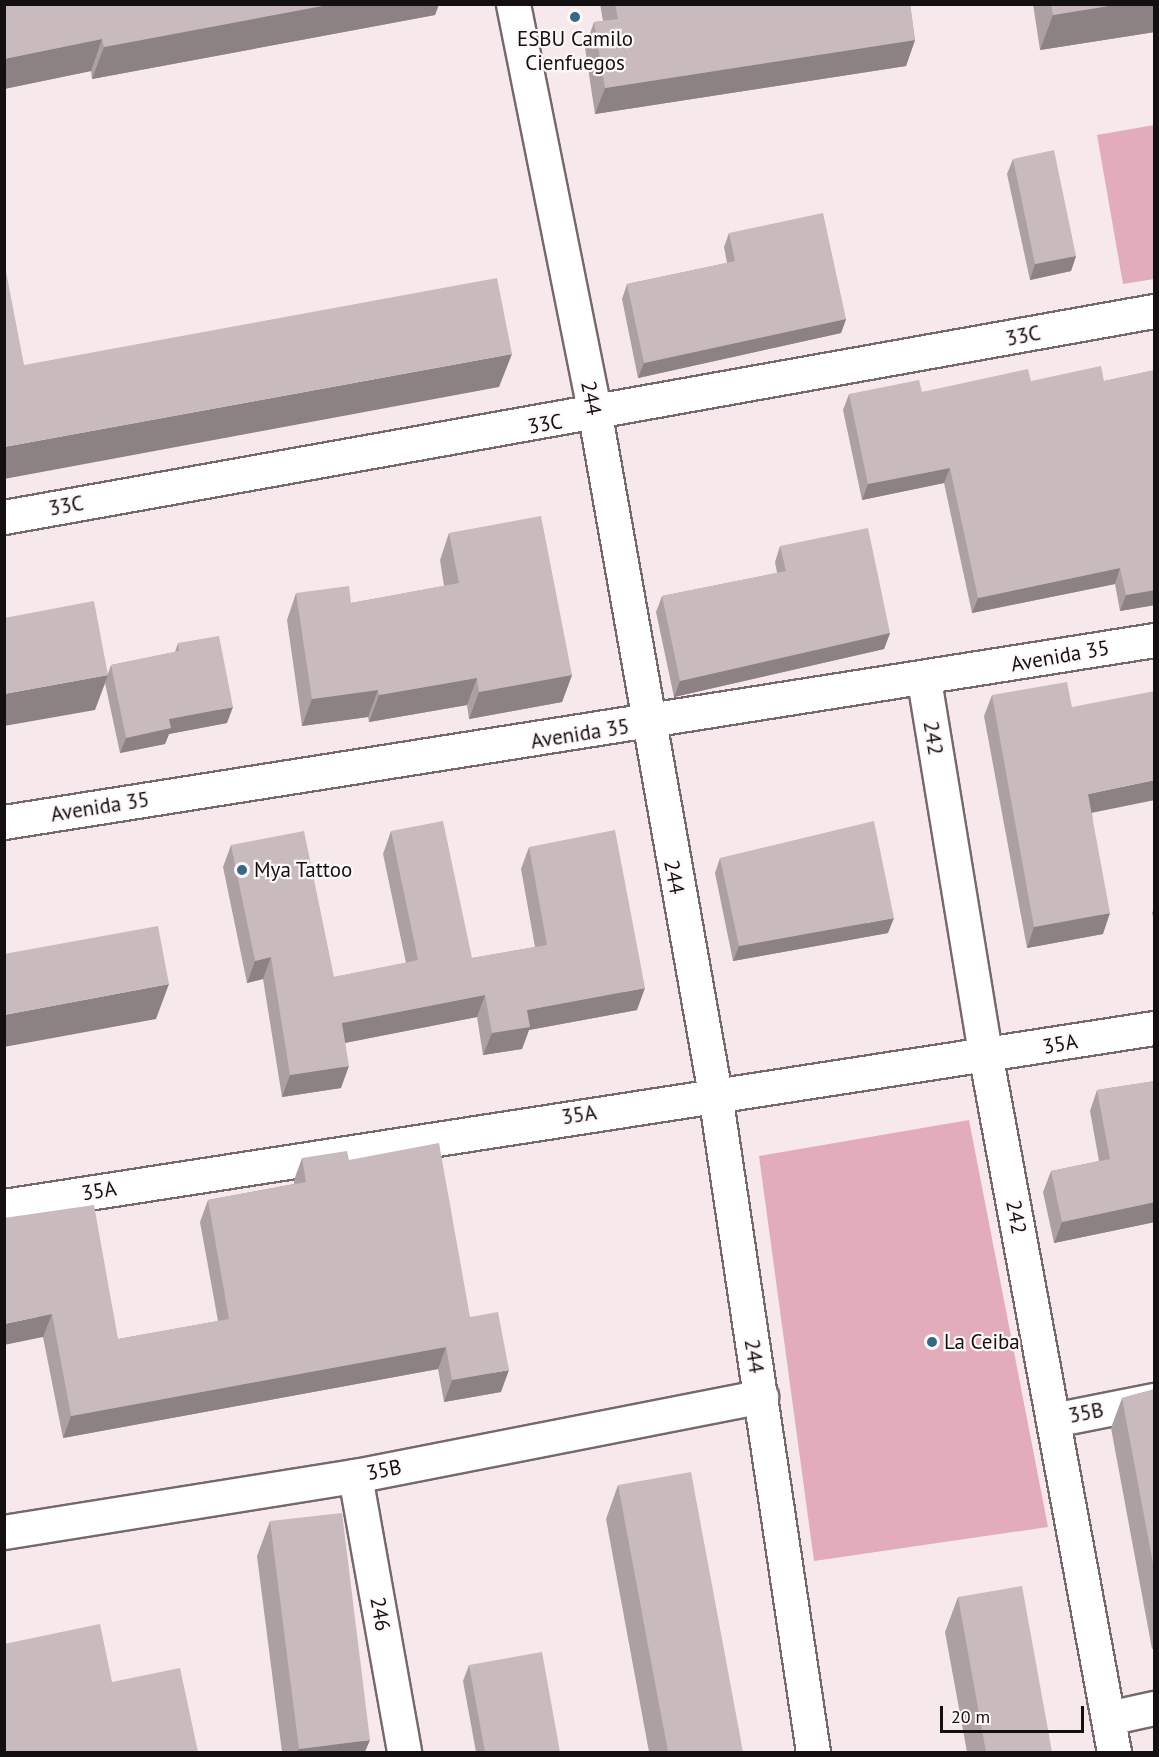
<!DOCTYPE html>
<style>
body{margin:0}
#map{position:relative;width:1159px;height:1757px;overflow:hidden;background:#f7e8ec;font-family:"PT Sans",sans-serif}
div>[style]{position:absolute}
.green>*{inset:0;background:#e2acba}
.roads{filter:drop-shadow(2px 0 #75696c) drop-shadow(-2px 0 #75696c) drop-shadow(0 2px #75696c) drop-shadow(0 -2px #75696c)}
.minor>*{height:33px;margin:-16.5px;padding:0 16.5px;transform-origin:16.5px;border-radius:16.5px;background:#fff}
.wall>*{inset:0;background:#aca0a3}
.shaded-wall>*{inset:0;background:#8c8284}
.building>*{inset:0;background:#c8babd}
.dots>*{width:16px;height:16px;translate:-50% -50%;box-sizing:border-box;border:3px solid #fef8f9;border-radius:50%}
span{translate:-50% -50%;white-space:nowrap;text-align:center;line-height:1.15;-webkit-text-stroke:4.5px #fef8f9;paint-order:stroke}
.poi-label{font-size:21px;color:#141011}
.left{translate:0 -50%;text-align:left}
.street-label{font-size:21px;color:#141011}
.frame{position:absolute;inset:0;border:6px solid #141011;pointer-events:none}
.scale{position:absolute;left:940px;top:1706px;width:144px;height:27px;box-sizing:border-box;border:3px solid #141011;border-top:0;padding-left:8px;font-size:18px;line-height:21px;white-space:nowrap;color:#141011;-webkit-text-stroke:4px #fef8f9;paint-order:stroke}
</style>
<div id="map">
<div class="green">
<i style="clip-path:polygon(1154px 125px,1154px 279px,1123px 284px,1097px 135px)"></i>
<i style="clip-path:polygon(969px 1120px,1048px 1527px,814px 1561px,759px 1156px)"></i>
</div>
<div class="roads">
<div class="minor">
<i style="left:513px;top:4px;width:419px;rotate:78.7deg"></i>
<i style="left:595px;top:415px;width:690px;rotate:79.98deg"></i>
<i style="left:715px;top:1094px;width:665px;rotate:81.53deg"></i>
<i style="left:4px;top:517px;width:1168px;rotate:-10.16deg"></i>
<i style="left:924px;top:680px;width:383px;rotate:80.7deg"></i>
<i style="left:986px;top:1058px;width:706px;rotate:79.55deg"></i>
<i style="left:4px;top:822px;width:1164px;rotate:-8.99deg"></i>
<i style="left:4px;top:1206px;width:1164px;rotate:-8.8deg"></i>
<i style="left:1053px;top:1420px;width:103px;rotate:-11.2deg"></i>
<i style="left:355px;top:1476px;width:280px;rotate:79.9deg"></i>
<i style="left:4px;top:1532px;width:355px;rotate:-9.1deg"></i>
<i style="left:355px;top:1476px;width:414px;rotate:-11.1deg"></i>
<i style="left:1108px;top:1718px;width:47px;rotate:-12.3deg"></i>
</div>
</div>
<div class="wall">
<i style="clip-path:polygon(4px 4px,439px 4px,435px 15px,92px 79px,91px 71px,4px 89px)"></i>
<i style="clip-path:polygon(600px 4px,910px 4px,915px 40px,906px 66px,595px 114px,585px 48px,594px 22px,603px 21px)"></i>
<i style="clip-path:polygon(1033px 4px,1155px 4px,1155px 32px,1040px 50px)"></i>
<i style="clip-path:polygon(1013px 159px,1076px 256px,1071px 271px,1030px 280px,1007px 174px)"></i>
<i style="clip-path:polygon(729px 233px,846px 319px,841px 333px,638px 378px,622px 299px,627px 284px,727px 263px,724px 247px)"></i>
<i style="clip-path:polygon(1155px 370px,1155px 605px,1120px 611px,1115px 584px,972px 613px,944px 483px,862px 500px,843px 410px,849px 394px,922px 392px,1031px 381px,1104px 381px)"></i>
<i style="clip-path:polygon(449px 533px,572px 675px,562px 702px,469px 719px,467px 705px,369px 722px,368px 717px,302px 726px,287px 620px,296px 593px,351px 603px,444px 586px,440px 560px)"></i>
<i style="clip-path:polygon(780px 546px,890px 633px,884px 649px,674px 697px,656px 612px,662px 596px,777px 573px,775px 562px)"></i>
<i style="clip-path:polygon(178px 643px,227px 723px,169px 734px,165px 744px,120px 753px,105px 683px,95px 710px,111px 665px,175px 652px)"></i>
<i style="clip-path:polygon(992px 695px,1092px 813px,1103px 934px,1027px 948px,984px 716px)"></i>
<i style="clip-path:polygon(391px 831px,472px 958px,535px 947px,521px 869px,529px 847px,637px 1010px,529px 1030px,522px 1049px,483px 1055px,477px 1017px,345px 1043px,341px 1088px,282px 1097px,263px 979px,247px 983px,223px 867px,231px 845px,334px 977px,406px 963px,383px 854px)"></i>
<i style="clip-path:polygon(720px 858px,888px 933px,733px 961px,715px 873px)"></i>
<i style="clip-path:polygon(1155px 906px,1155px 924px,1152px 913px)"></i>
<i style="clip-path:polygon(1155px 1081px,1155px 1222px,1054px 1243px,1043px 1192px,1051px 1171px,1099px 1161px,1090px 1111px,1097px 1090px)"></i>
<i style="clip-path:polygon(302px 1158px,349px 1160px,470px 1317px,501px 1392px,444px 1402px,438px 1369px,63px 1438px,43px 1337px,4px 1218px,118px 1339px,218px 1321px,200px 1222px,208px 1200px,294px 1184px,294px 1180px)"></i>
<i style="clip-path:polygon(1155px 1389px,1155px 1648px,1152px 1649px,1111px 1428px,1122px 1398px)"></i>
<i style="clip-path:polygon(618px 1485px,743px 1752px,649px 1752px,606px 1519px)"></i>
<i style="clip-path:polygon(270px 1521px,365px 1752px,282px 1752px,257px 1556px)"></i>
<i style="clip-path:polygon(958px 1597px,1052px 1752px,967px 1752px,945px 1632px)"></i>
<i style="clip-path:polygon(469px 1665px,560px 1752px,476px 1752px,463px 1681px)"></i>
</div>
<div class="shaded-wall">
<i style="clip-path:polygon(333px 4px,439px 4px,435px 15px,92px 79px,104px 47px)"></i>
<i style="clip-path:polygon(1121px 4px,1155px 4px,1155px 32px,1040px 50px,1053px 15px)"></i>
<i style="clip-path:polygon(102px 39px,91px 71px,4px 89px,4px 59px)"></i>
<i style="clip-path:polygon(915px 40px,906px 66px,595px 114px,605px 88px)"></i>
<i style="clip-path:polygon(1076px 256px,1071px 271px,1030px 280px,1035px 264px)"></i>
<i style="clip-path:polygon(846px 319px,841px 333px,638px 378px,644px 363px)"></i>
<i style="clip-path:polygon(512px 354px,499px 387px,4px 479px,4px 447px)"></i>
<i style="clip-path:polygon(950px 468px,944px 483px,862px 500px,868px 484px)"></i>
<i style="clip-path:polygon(1120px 568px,1115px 584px,972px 613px,978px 598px)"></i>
<i style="clip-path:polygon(1155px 590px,1155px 605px,1120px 611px,1126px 595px)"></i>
<i style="clip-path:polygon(890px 633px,884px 649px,674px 697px,680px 681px)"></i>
<i style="clip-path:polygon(108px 675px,95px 710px,4px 726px,4px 694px)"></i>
<i style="clip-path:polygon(572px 675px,562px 702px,469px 719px,479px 692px)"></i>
<i style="clip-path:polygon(477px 678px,467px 705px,369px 722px,379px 695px)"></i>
<i style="clip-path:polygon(378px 690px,368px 717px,302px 726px,312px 699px)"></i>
<i style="clip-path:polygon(233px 707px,227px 723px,169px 734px,165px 744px,120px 753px,126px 738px,169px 719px)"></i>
<i style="clip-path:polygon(1155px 780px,1155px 800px,1081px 815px,1088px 794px)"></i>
<i style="clip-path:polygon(1110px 913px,1103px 934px,1027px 948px,1034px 927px)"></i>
<i style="clip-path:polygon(894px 918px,888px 933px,733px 961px,739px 946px)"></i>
<i style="clip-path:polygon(271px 957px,263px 979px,247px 983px,255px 961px)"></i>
<i style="clip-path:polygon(169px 984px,156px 1019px,4px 1047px,4px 1015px)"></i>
<i style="clip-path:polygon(645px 988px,637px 1010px,529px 1030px,522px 1049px,483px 1055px,492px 1033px,527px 1010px)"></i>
<i style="clip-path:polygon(485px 995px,477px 1017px,334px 1045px,342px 1023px)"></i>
<i style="clip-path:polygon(349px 1066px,341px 1088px,282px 1097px,290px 1075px)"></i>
<i style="clip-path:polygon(1155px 1202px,1155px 1222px,1054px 1243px,1062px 1222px)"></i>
<i style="clip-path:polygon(52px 1314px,43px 1337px,4px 1345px,4px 1324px)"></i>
<i style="clip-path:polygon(446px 1347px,438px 1369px,63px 1438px,71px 1416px)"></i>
<i style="clip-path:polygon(509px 1370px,501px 1392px,444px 1402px,452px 1380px)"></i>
<i style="clip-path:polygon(370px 1740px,365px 1752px,297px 1752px,299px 1749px)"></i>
</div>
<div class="building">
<i style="clip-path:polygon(4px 4px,333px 4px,104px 47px,102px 39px,4px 59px)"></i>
<i style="clip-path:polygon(615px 4px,910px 4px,915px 40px,605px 88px,594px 22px,618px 19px)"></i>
<i style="clip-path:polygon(1051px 4px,1121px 4px,1053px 15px)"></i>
<i style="clip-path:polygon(1054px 150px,1076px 256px,1035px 264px,1013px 159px)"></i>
<i style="clip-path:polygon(823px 213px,846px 319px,644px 363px,627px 284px,735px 261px,729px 233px)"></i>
<i style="clip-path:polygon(4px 261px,24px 365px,497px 278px,512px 354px,4px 447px)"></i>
<i style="clip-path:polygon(1101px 366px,1104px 381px,1155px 370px,1155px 590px,1126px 595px,1120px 568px,978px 598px,950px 468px,868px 484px,849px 394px,919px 380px,922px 392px,1028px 369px,1031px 381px)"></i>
<i style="clip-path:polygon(541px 516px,572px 675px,479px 692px,477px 678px,379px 695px,378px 690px,312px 699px,296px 593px,349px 586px,351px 603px,459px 583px,449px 533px)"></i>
<i style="clip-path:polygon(868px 528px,890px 633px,680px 681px,662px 596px,786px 571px,780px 546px)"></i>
<i style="clip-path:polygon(94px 601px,108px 675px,4px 694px,4px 618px)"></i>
<i style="clip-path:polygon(219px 636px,233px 707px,169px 719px,171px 728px,126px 738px,111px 665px,179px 651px,178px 643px)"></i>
<i style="clip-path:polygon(1067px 682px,1072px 707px,1155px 691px,1155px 780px,1088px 794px,1110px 913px,1034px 927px,992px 695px)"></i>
<i style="clip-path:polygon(443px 821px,472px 958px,547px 945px,529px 847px,615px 830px,645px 988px,527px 1010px,530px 1027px,492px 1033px,485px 995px,342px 1023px,349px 1066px,290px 1075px,271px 957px,255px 961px,231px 845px,304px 831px,334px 977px,418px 960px,391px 831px)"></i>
<i style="clip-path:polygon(874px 821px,894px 918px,739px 946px,720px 858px)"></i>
<i style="clip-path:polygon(158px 926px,169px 984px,4px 1015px,4px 954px)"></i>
<i style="clip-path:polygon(1155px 1081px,1155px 1202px,1062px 1222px,1051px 1171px,1110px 1159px,1097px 1090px)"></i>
<i style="clip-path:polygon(439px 1143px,470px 1317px,498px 1312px,509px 1370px,452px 1380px,446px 1347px,71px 1416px,52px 1314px,4px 1324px,4px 1218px,94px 1205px,118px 1339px,229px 1319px,208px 1200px,306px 1182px,302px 1158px,347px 1151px,349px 1160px)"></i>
<i style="clip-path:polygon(1155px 1389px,1155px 1574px,1122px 1398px)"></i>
<i style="clip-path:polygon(691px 1472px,743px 1752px,668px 1752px,618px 1485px)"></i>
<i style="clip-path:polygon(342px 1513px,370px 1740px,299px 1749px,270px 1521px)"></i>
<i style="clip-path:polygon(1022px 1586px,1052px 1752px,986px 1752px,958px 1597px)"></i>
<i style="clip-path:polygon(100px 1624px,112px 1682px,180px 1668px,198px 1752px,4px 1752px,4px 1644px)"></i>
<i style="clip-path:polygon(542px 1652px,560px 1752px,485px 1752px,469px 1665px)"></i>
</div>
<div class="dots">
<i style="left:575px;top:17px;background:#346884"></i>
<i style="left:242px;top:870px;background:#346884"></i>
<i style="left:932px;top:1342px;background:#346884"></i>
</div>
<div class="poi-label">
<span style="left:575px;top:51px">ESBU Camilo<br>Cienfuegos</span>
<span class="left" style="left:254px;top:870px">Mya Tattoo</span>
<span class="left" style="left:944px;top:1342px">La Ceiba</span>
</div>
<div class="street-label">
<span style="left:1023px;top:336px;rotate:-11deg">33C</span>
<span style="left:591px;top:398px;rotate:79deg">244</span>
<span style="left:545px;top:424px;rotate:-10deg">33C</span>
<span style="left:66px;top:506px;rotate:-10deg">33C</span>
<span style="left:1060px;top:656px;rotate:-10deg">Avenida 35</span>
<span style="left:580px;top:734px;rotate:-9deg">Avenida 35</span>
<span style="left:933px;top:738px;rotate:81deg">242</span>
<span style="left:100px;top:807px;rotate:-9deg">Avenida 35</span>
<span style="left:674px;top:877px;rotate:79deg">244</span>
<span style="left:1060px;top:1044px;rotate:-10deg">35A</span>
<span style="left:579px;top:1115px;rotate:-9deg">35A</span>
<span style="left:99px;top:1191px;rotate:-9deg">35A</span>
<span style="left:1016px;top:1217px;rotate:79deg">242</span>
<span style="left:754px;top:1356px;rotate:81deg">244</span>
<span style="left:1086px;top:1413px;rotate:-11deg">35B</span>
<span style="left:384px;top:1470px;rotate:-11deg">35B</span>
<span style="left:380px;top:1614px;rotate:80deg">246</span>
</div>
<div class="frame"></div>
<div class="scale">20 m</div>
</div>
